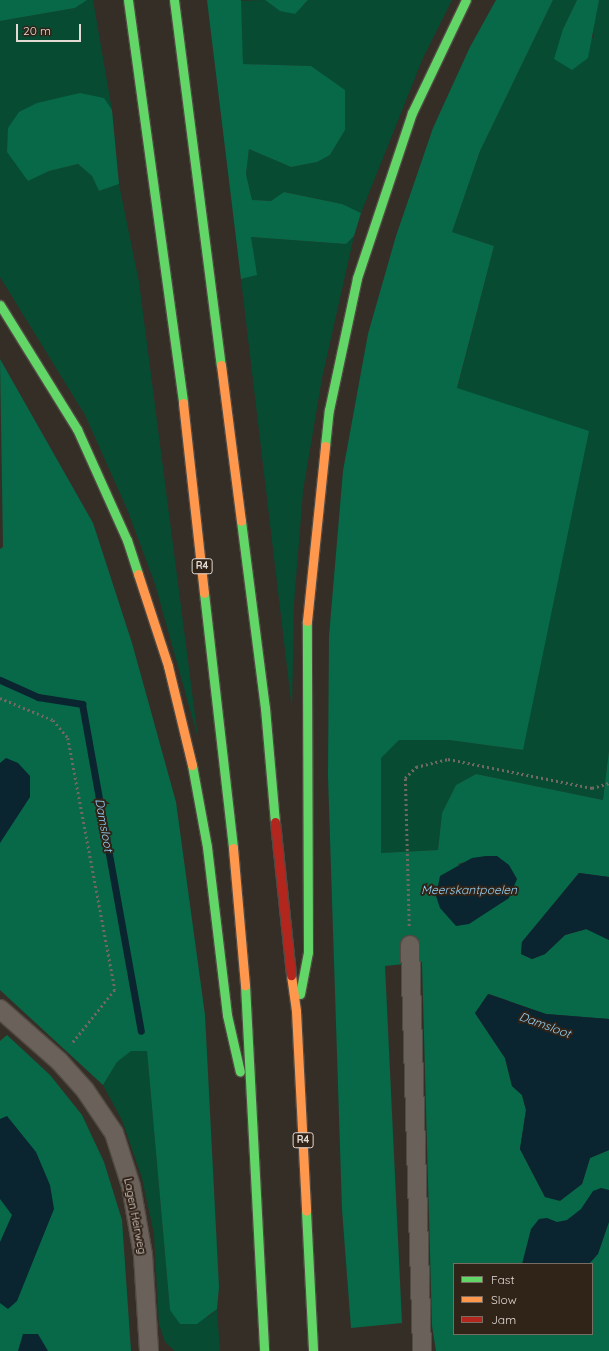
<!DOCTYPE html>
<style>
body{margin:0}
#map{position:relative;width:609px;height:1351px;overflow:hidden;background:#352e27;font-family:Quicksand,sans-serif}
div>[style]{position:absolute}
.green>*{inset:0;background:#074b33}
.forest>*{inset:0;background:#076948}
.water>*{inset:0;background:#0a2430}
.stream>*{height:7px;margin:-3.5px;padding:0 3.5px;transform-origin:3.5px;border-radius:3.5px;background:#0a2430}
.path>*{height:2.5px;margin-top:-1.25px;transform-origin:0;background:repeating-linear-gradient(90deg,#706862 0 2px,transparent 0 5px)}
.roads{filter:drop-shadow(1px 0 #504a43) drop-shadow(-1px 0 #504a43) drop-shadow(0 1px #504a43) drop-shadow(0 -1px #504a43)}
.street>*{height:18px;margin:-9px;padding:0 9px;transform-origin:9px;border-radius:9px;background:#6b615b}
.fast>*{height:9px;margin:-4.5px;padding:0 4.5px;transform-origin:4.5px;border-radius:4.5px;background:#63d668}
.slow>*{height:9px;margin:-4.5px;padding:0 4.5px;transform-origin:4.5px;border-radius:4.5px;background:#ff974d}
.jam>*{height:9px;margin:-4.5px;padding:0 4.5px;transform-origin:4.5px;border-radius:4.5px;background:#b3261e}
span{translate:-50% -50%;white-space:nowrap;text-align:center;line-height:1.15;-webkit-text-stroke:4px #302318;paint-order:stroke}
.shield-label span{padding:1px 3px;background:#302318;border:1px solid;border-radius:3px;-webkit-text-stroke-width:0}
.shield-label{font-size:10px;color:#e3dad3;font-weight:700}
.street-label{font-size:11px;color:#e3dad3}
.water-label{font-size:12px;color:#94d3f7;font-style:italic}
.legend{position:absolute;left:453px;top:1263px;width:140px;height:72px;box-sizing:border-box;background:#302318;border:1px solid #786c63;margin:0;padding:5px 7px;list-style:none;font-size:12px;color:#e3dad3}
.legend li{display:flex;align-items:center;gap:8px;height:20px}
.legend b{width:20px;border:1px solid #786c63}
.scale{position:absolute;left:16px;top:24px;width:65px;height:18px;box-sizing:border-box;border:2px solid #e3dad3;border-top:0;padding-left:5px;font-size:12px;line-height:14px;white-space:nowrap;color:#e3dad3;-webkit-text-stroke:3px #302318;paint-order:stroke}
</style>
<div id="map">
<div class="green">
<i style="clip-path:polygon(87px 0,93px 0,112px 110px,103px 98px,28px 181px,49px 171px,78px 164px,92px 176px,99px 191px,119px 184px,139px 282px,198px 738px,155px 584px,127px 509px,85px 415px,0 277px,0 21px,75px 8px)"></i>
<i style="clip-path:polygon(265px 0,280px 11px,304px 5px,308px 0,452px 0,423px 58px,361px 213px,342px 204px,285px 192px,271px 201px,252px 200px,246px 174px,249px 149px,291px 167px,317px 162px,330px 155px,345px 130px,311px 66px,243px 64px,239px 1px)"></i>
<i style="clip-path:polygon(553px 0,577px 0,563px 29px,594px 38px,593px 20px,599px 0,609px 0,609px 750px,603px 800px,476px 774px,456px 785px,442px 813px,438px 850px,381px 853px,381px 757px,399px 740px,449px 740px,523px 750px,457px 389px,494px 246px,452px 232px,480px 151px)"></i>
<i style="clip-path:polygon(354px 236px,322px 378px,303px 491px,294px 604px,292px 709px,241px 279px,256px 275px,251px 237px,346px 244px)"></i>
<i style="clip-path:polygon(131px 1050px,147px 1051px,170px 1310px,208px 1317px,217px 1309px,220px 1351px,175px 1351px,165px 1342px,159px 1324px,154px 1234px,142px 1178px,122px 1120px,103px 1085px,117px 1062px)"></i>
</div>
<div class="forest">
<i style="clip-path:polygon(0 0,87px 0,75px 8px,0 21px)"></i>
<i style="clip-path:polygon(207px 0,241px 0,243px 64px,311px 66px,345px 90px,345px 130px,330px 155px,317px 162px,291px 167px,249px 149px,246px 174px,252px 200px,271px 201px,284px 192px,342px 204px,361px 213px,354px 236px,346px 244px,251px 237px,257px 275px,241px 279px)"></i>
<i style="clip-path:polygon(265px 0,308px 0,295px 14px,280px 11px)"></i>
<i style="clip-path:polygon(evenodd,496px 0,553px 0,480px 151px,452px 232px,494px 246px,457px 388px,589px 431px,523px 750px,449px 740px,399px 740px,381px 758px,381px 853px,438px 850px,442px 813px,456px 785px,476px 774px,603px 800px,609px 750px,609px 877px,579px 873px,522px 942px,521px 954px,532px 959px,545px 954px,565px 935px,587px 929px,609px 940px,609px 1019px,546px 1014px,489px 994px,475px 1013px,505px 1058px,512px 1086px,522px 1095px,526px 1110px,520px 1149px,545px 1197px,560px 1200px,582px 1184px,590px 1158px,609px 1150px,609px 1351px,436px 1351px,432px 1326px,422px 962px,385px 966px,402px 1323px,351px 1328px,342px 1209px,328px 776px,329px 636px,343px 471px,368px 334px,396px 236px,433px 128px,470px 47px,496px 0,486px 856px,497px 856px,509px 898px,500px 903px,458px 864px,486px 856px,496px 0,454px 1264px,592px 1264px,592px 1334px,454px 1334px,454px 1264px)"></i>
<i style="clip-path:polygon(577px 0,599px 0,588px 58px,572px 70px,554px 59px,563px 29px)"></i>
<i style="clip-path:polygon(80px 93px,104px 98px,112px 110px,119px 184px,99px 191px,92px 176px,78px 164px,49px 171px,28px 181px,7px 152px,8px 128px,19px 112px,37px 103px)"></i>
<i style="clip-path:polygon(0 359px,93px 523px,132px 643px,176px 802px,205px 1015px,219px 1287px,217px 1309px,197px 1324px,180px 1324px,170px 1310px,147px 1051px,131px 1051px,117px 1062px,103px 1085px,0 990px,0 549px,3px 547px)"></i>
<i style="clip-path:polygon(7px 1035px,50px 1075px,82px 1115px,104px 1162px,122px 1220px,131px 1351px,0 1351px,0 1041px)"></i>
</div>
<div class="water">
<i style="clip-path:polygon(6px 758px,18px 763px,30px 776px,30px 797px,0 843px,0 763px)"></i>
<i style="clip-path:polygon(486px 856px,497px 856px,509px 865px,517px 879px,509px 898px,469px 924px,456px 926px,440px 908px,436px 896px,440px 876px,472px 858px)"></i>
<i style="clip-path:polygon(579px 873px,609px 877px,609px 940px,586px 929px,565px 935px,545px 954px,532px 959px,521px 954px,522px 942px)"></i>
<i style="clip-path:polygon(488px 994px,546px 1014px,609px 1019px,609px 1150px,590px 1158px,582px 1184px,560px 1201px,545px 1197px,520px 1149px,526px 1110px,522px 1095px,512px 1086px,505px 1058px,475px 1013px)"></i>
<i style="clip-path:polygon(7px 1116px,36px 1152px,50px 1185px,54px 1209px,17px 1301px,8px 1309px,0 1303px,0 1242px,12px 1215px,0 1199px,0 1119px)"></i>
<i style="clip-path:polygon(601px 1188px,609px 1190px,609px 1222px,598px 1254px,589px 1264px,522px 1264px,531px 1229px,539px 1219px,547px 1218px,557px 1222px,567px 1220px,581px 1209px,593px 1191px)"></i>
<i style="clip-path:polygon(23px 1334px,38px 1334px,48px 1351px,18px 1351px)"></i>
</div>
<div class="stream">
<i style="left:0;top:680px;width:42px;rotate:24.1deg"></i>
<i style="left:38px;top:697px;width:45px;rotate:9deg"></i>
<i style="left:82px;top:704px;width:332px;rotate:79.8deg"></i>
</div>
<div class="path">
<i style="left:0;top:698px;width:57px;rotate:22.5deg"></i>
<i style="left:53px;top:720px;width:23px;rotate:50deg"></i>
<i style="left:68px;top:738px;width:256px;rotate:79.4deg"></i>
<i style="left:115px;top:990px;width:70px;rotate:128.7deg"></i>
<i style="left:409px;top:926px;width:148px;rotate:-91.5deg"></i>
<i style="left:405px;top:778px;width:16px;rotate:-45deg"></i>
<i style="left:416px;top:767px;width:33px;rotate:-14deg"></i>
<i style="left:448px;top:759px;width:147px;rotate:11.4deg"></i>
<i style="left:592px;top:788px;width:18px;rotate:-16deg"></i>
</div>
<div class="roads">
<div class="street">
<i style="left:410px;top:945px;width:406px;rotate:88.3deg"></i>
<i style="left:0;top:1009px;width:79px;rotate:41.4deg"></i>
<i style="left:59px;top:1061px;width:39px;rotate:48deg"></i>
<i style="left:85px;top:1090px;width:52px;rotate:56deg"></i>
<i style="left:114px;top:1133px;width:56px;rotate:72.2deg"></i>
<i style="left:131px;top:1186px;width:70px;rotate:80.1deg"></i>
<i style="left:143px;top:1255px;width:96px;rotate:86.4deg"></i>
</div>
<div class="fast">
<i style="left:128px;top:0;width:407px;rotate:82.2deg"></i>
<i style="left:174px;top:0;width:368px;rotate:82.7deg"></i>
<i style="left:0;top:305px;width:146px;rotate:58.2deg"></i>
<i style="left:77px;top:429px;width:122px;rotate:65.8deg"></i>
<i style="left:127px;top:540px;width:36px;rotate:72deg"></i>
<i style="left:325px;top:446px;width:36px;rotate:-84deg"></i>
<i style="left:329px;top:410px;width:135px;rotate:-78deg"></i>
<i style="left:357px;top:278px;width:174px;rotate:-71.6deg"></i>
<i style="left:412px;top:113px;width:125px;rotate:-64.5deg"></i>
<i style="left:241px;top:521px;width:189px;rotate:82.7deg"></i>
<i style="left:265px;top:708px;width:114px;rotate:85deg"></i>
<i style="left:204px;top:593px;width:257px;rotate:83.5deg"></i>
<i style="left:192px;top:765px;width:83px;rotate:79.6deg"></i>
<i style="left:207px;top:847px;width:169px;rotate:83.2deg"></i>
<i style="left:227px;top:1015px;width:58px;rotate:77.2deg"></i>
<i style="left:245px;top:985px;width:366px;rotate:87deg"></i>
<i style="left:300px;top:994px;width:43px;rotate:-79.2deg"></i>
<i style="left:308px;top:952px;width:331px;rotate:-90.2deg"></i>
<i style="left:306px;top:1211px;width:140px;rotate:87.1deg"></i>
</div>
<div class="slow">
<i style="left:221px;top:365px;width:157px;rotate:82.7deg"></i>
<i style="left:183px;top:403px;width:191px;rotate:83.7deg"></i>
<i style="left:138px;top:574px;width:97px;rotate:71.9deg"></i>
<i style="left:168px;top:666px;width:102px;rotate:76.4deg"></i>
<i style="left:307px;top:621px;width:176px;rotate:-84.1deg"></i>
<i style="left:233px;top:848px;width:138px;rotate:85deg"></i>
<i style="left:291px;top:975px;width:36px;rotate:82deg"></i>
<i style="left:296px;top:1011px;width:200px;rotate:87.1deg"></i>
</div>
<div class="jam">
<i style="left:275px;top:822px;width:154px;rotate:84deg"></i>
</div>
</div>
<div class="shield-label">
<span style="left:202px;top:566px">R4</span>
<span style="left:303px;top:1140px">R4</span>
</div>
<div class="street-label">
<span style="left:135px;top:1216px;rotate:79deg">Lagen Heirweg</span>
</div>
<div class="water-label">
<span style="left:104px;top:825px;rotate:80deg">Damsloot</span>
<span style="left:469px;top:890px">Meerskantpoelen</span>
<span style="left:545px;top:1025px;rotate:20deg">Damsloot</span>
</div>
<ul class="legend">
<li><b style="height:5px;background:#63d668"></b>Fast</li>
<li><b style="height:5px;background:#ff974d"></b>Slow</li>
<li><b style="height:5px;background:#b3261e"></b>Jam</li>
</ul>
<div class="scale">20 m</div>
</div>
